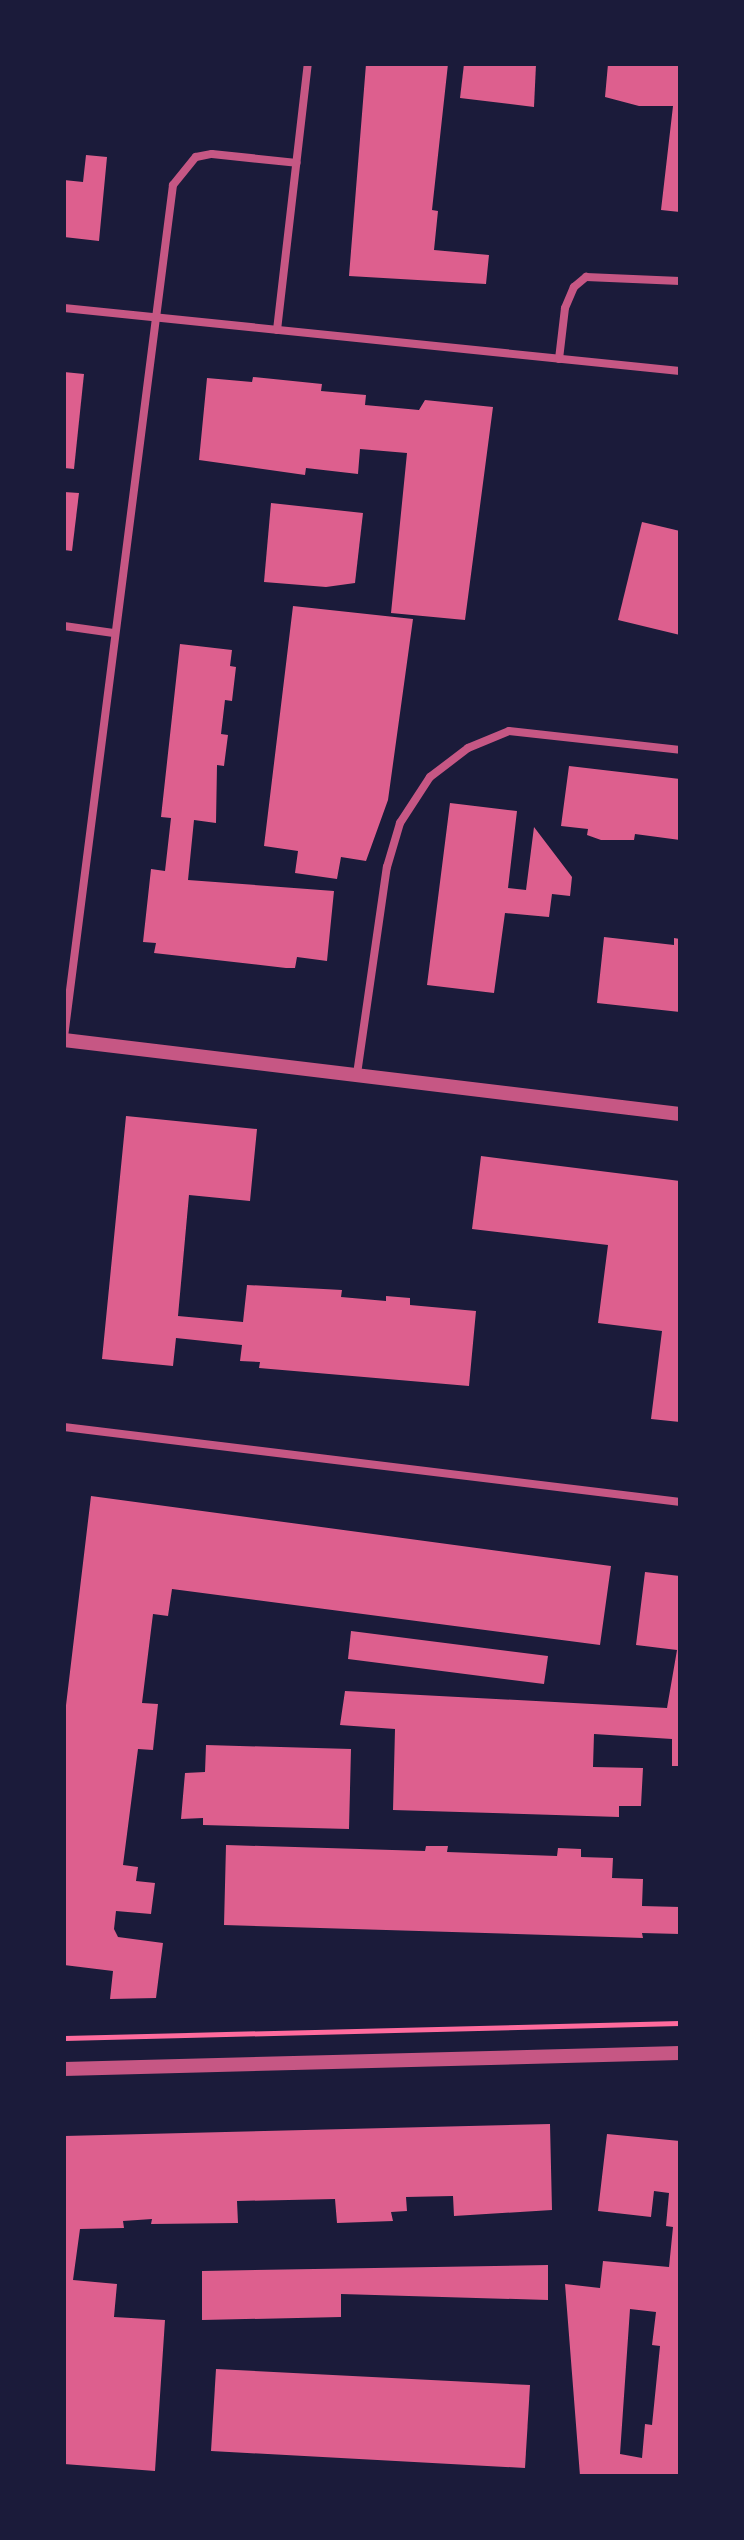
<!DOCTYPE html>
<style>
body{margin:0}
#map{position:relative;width:744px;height:2540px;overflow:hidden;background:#1b1b3a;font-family:"Exo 2",sans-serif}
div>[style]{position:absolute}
.building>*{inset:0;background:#dd5f8e}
.path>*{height:5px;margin:-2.5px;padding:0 2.5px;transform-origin:2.5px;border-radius:2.5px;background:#ff6b9d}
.minor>*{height:8px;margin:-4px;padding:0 4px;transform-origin:4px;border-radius:4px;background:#c65784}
.tertiary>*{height:14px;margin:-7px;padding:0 7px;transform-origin:7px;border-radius:7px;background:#c65784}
span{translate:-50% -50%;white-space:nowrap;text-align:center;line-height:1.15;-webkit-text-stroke:8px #1b1b3a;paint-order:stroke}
.frame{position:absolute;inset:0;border:66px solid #1b1b3a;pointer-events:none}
</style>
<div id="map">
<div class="building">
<i style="clip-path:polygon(366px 64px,448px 64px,432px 210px,438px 211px,434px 250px,489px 255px,486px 284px,349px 276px)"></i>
<i style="clip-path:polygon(464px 64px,536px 64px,534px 107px,460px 98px)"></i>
<i style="clip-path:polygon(608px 64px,680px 64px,680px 212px,661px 210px,673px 106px,639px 106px,605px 97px)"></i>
<i style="clip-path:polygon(86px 155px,107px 157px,99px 241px,64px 237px,64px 180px,83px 182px)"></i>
<i style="clip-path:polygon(64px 372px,84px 374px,74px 469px,64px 468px)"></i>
<i style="clip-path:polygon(253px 377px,322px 384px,321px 391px,366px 395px,365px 405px,419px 410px,425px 400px,493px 407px,465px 620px,391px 613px,407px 453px,360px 449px,358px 474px,306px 468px,305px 475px,199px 460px,207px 378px,252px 382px)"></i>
<i style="clip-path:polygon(64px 492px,79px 493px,72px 551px,64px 550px)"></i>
<i style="clip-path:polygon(271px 503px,363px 513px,355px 583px,326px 587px,264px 582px)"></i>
<i style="clip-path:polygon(642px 522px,680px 531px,680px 635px,618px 620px)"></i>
<i style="clip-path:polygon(293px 606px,413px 619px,388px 800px,366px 861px,341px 857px,337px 879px,295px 873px,298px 851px,264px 846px)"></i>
<i style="clip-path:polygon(180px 644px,232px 650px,230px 666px,236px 667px,232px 701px,225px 700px,221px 734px,228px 735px,224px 766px,217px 765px,216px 823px,194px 820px,188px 880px,334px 891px,327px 961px,297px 957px,295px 968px,286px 968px,154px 953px,156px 943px,143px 942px,151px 869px,165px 871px,171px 818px,161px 817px)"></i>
<i style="clip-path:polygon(569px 766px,680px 779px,680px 840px,635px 834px,634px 840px,601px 840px,587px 835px,588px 829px,561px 826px)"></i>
<i style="clip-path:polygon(450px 803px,517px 811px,508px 888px,526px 890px,534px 827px,572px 877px,570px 896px,552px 894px,549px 917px,505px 913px,494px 993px,427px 985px)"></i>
<i style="clip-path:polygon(604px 937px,674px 945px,674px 938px,680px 939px,680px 1012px,597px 1003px)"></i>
<i style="clip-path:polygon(126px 1116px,257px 1129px,250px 1201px,189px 1195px,178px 1316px,243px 1322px,247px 1285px,342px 1290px,341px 1297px,386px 1301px,386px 1296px,410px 1298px,410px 1305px,476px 1311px,469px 1386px,259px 1368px,260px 1362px,240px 1361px,242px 1345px,176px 1338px,173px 1366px,102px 1359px)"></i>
<i style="clip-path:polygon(481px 1156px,680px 1181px,680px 1422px,651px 1419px,662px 1331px,598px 1323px,608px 1245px,472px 1229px)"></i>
<i style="clip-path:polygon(91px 1496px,611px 1566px,600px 1645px,172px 1589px,168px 1616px,153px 1614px,142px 1703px,158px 1704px,153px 1750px,138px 1749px,123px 1865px,138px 1867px,136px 1881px,155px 1883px,151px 1914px,116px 1911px,114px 1929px,118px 1937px,163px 1943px,156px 1998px,110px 1999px,113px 1971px,64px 1965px,64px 1722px)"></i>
<i style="clip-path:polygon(645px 1572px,680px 1576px,680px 1766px,672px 1766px,672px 1739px,594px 1734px,593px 1767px,643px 1768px,641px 1806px,619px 1806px,619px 1817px,393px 1810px,395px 1729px,340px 1725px,345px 1691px,667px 1708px,677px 1650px,636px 1645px)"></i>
<i style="clip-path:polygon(351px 1631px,548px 1656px,544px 1684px,348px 1659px)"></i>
<i style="clip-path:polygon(206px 1745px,351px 1749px,349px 1829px,203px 1825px,203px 1818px,181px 1819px,185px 1773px,205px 1772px)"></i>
<i style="clip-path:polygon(226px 1845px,425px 1851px,426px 1846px,448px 1846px,447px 1852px,557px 1856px,558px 1848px,581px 1849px,581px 1857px,613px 1858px,612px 1878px,643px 1879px,642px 1906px,680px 1907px,680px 1934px,642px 1933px,643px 1938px,224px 1925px)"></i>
<i style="clip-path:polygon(550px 2124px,552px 2210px,454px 2216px,453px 2196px,406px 2197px,407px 2211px,391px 2212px,393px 2221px,337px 2223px,335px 2199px,237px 2201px,238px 2223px,151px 2224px,152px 2219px,123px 2221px,124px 2228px,80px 2229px,73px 2280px,117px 2284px,114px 2317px,165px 2320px,155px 2471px,64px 2464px,64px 2136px)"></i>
<i style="clip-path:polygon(evenodd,607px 2134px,680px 2141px,680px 2476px,580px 2476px,565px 2284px,600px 2288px,603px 2261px,669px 2267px,673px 2227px,666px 2226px,669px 2193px,654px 2191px,651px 2217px,598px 2211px,607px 2134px,630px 2309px,656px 2312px,652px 2345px,660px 2346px,652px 2425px,645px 2424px,642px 2458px,620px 2454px,630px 2309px)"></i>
<i style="clip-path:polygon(548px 2265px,548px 2300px,341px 2294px,341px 2317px,202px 2320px,202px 2271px)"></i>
<i style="clip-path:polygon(216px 2369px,530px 2385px,525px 2468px,211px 2451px)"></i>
</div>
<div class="path">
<i style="left:64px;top:2038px;width:616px;rotate:-1.39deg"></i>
</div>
<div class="minor">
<i style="left:64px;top:308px;width:619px;rotate:5.84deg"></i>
<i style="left:277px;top:330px;width:268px;rotate:-83.4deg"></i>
<i style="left:559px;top:359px;width:51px;rotate:-83.3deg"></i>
<i style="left:565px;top:308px;width:23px;rotate:-67deg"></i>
<i style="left:574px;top:287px;width:16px;rotate:-40deg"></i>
<i style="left:586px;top:277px;width:94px;rotate:2.4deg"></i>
<i style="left:64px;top:626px;width:50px;rotate:8deg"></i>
<i style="left:64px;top:1037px;width:859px;rotate:-82.71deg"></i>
<i style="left:173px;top:185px;width:36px;rotate:-51deg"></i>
<i style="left:196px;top:157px;width:16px;rotate:-11deg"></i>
<i style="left:212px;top:154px;width:85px;rotate:6deg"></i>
<i style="left:357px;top:1074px;width:209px;rotate:-81.8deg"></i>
<i style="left:387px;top:867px;width:46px;rotate:-73.5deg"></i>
<i style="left:400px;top:823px;width:55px;rotate:-56.9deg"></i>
<i style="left:430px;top:777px;width:48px;rotate:-37.3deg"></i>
<i style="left:468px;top:748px;width:44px;rotate:-22.5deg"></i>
<i style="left:509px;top:731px;width:172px;rotate:6.3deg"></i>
<i style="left:64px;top:1427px;width:621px;rotate:6.94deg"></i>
</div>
<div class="tertiary">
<i style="left:64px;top:1040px;width:620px;rotate:6.85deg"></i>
<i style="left:64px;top:2069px;width:616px;rotate:-1.49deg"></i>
</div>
<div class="frame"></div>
</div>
